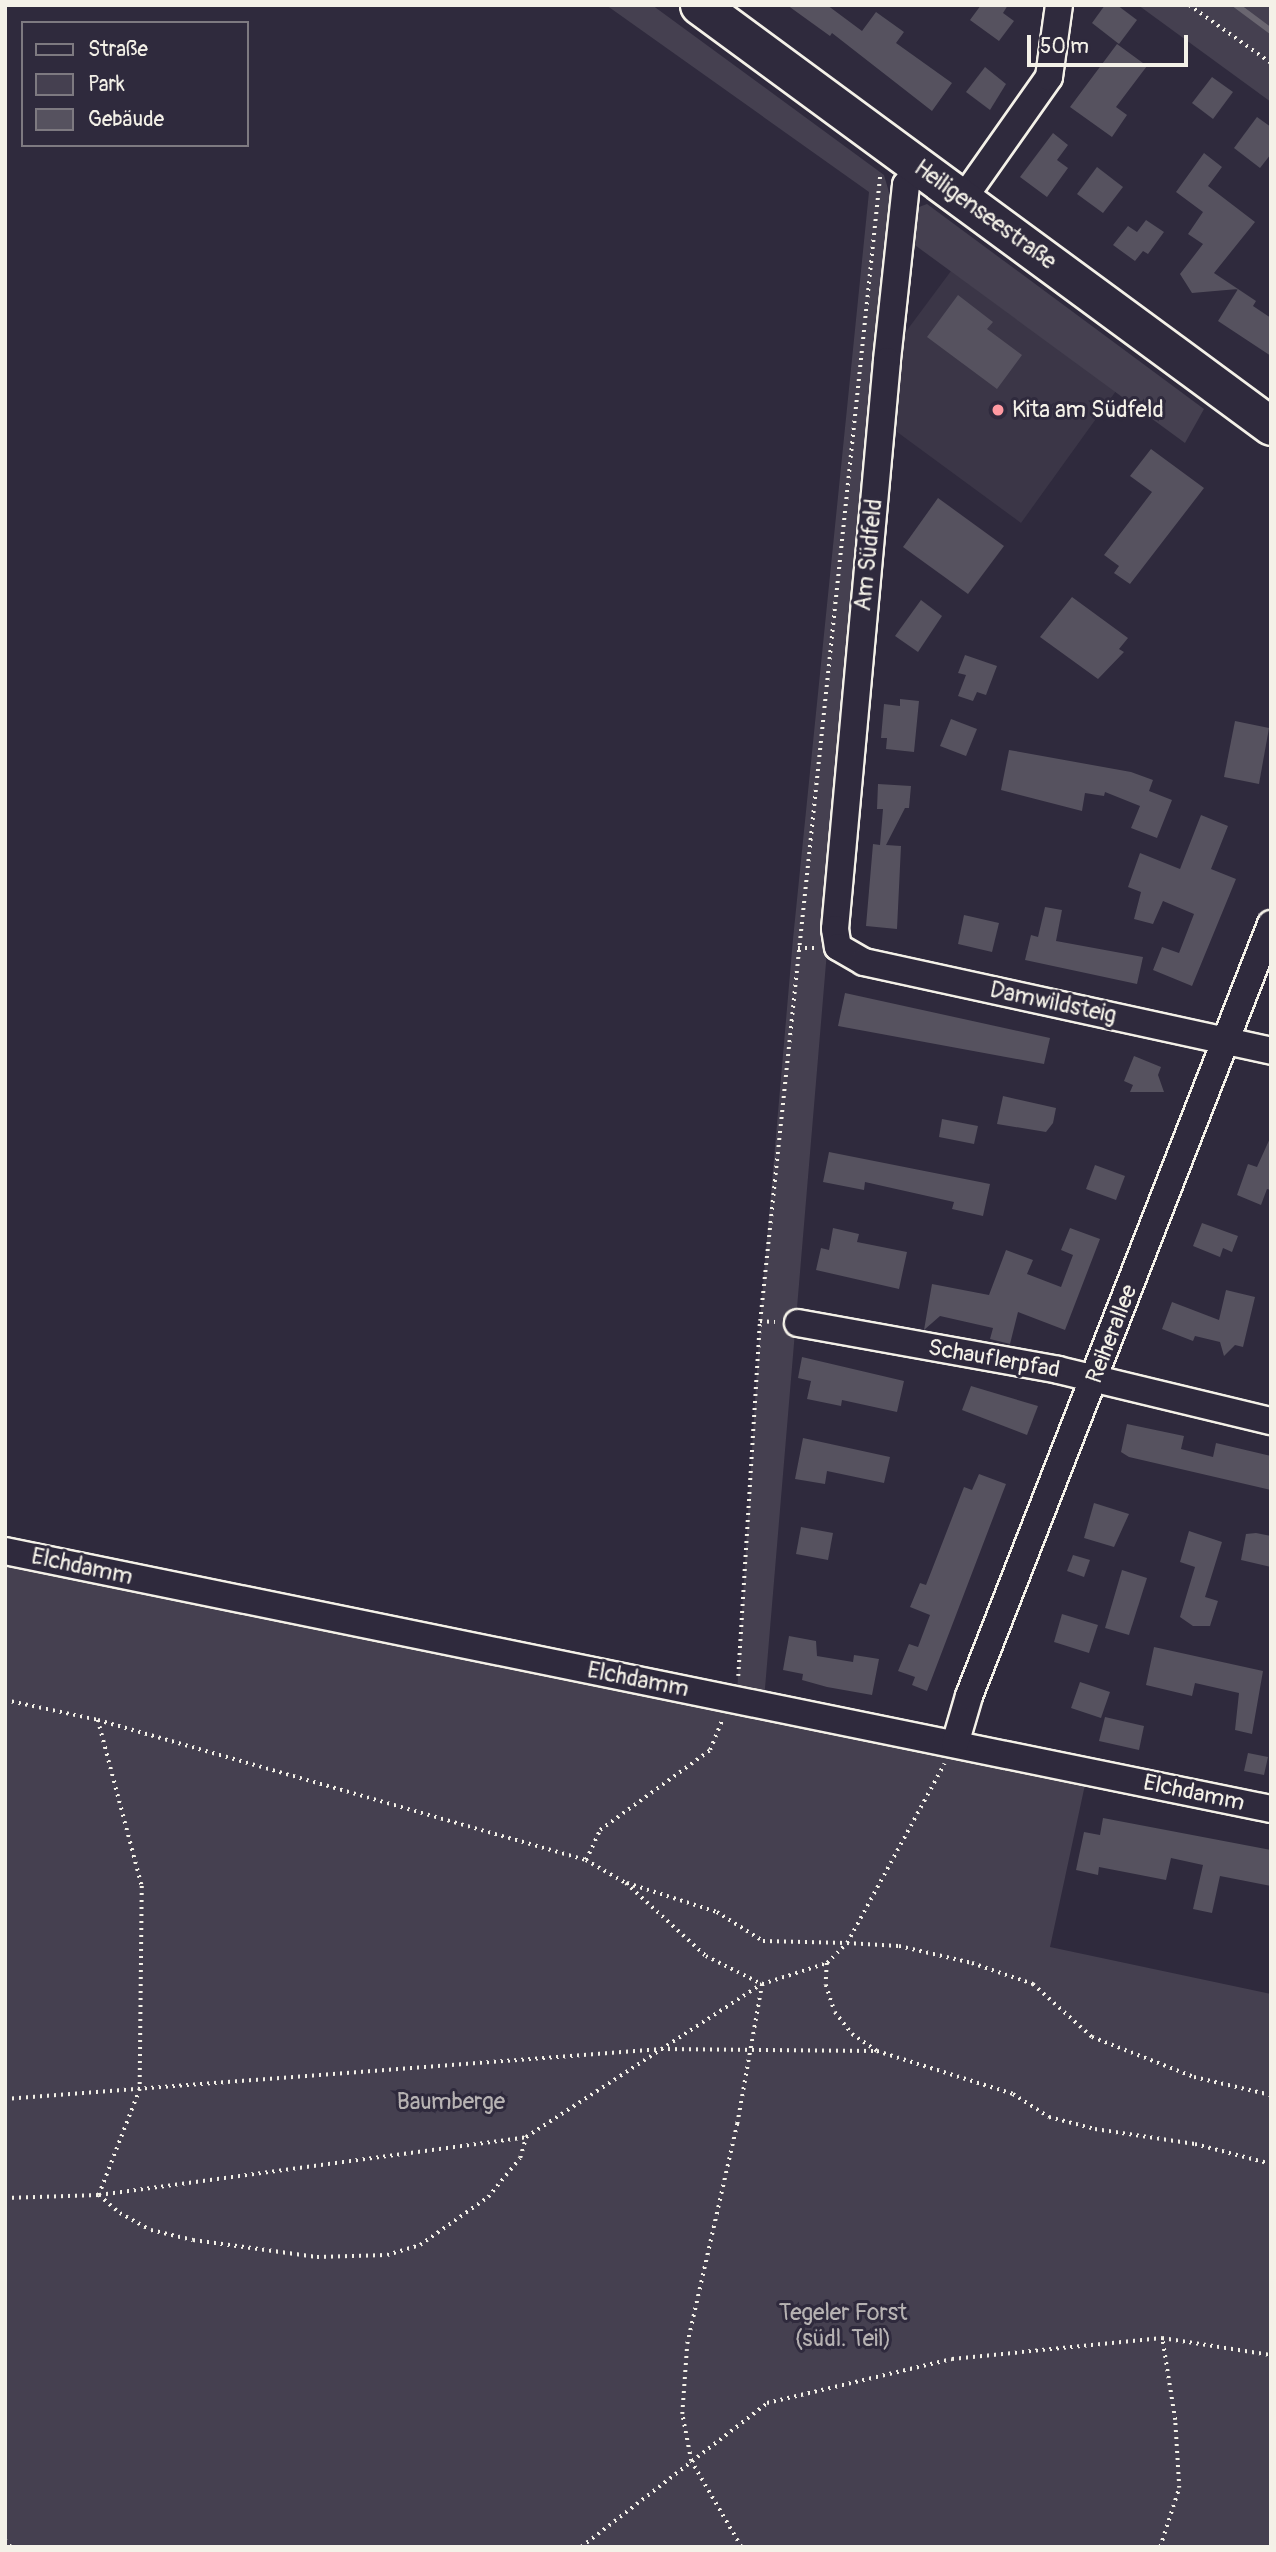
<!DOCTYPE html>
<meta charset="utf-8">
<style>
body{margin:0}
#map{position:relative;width:1276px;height:2552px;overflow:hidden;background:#2f2a3d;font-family:Pangolin,sans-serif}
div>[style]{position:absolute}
.built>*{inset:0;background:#3b3647}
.green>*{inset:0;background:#454050}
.stream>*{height:6px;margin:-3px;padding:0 3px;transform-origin:3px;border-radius:3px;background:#6a6670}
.building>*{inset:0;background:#56525f}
.path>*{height:3.5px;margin-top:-1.75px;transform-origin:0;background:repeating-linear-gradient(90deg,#f4f1e8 0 2px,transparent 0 7px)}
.roads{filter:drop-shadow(2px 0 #f4f1e8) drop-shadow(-2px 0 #f4f1e8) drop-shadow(0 2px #f4f1e8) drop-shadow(0 -2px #f4f1e8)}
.street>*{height:26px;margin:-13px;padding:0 13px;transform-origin:13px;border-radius:13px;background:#2f2a3d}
.secondary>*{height:37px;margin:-18.5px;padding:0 18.5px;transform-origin:18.5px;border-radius:18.5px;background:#2f2a3d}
.dots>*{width:19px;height:19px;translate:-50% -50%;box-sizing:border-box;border:4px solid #2f2a3d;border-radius:50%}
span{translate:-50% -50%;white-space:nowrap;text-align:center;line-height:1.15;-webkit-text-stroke:6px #2f2a3d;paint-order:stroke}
.street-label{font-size:23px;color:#f4f1e8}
.poi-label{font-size:23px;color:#f4f1e8}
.left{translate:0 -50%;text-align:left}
.park-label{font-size:23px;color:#b7b3b3}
.frame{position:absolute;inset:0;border:7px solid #f4f1e8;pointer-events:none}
.legend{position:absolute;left:21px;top:21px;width:228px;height:126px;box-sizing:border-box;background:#2f2a3d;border:2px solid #7e7a81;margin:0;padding:9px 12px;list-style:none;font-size:21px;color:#f4f1e8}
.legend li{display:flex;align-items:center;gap:14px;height:35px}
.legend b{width:35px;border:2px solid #7e7a81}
.scale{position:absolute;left:1027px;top:35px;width:161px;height:32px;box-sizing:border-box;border:4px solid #f4f1e8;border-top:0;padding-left:9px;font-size:21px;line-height:24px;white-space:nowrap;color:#f4f1e8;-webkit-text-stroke:5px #2f2a3d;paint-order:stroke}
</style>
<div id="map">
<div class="built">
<i style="clip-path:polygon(951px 271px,1116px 391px,1021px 523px,893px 429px,899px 341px)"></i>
</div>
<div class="green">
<i style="clip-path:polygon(606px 5px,652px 5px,884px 175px,895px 213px,859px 571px,764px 1700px,737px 1693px,760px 1321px,793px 939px,869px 192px)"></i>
<i style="clip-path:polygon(1138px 5px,1271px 5px,1271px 102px)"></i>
<i style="clip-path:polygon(927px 204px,1204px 409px,1185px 443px,908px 240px,911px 210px)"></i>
<i style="clip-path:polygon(5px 1556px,1086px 1780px,1050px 1947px,1271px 1994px,1271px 2547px,5px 2547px)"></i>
</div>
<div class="stream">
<i style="left:1236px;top:5px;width:44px;rotate:36.6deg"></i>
</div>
<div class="building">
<i style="clip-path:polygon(787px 5px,827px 5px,862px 31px,876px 12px,904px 32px,896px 43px,952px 83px,932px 111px,832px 33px,830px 36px)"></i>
<i style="clip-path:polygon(981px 5px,1008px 5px,1003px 13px,1014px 21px,999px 41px,970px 20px)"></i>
<i style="clip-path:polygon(1105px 5px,1117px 5px,1137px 20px,1119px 44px,1092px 23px)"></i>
<i style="clip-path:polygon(1117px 44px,1147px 66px,1116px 107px,1127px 115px,1112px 137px,1070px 107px)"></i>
<i style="clip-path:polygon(985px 67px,1006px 84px,990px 110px,966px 92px)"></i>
<i style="clip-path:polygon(1212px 77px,1233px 92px,1213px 119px,1192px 103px)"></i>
<i style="clip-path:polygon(1257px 117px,1271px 127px,1271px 154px,1260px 168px,1234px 148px)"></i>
<i style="clip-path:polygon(1053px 133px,1068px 145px,1057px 160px,1068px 168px,1047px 197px,1020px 177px)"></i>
<i style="clip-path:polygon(1204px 153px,1222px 167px,1208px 186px,1255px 222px,1214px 273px,1256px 301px,1253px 306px,1271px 318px,1271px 356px,1218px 321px,1238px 289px,1192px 293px,1180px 274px,1203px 244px,1188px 234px,1203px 212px,1176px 192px)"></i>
<i style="clip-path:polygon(1097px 167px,1123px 187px,1103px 213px,1077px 194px)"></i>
<i style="clip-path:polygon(1146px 220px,1164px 232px,1148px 254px,1143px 251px,1135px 261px,1113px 245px,1128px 226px,1137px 232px)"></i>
<i style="clip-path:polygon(958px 295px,993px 322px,987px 329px,1022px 355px,997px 389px,927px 337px)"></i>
<i style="clip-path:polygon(1151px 449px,1204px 488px,1130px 584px,1114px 573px,1119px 566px,1104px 555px,1152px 492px,1130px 476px)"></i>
<i style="clip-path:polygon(938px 498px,1004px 546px,968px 594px,903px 547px)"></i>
<i style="clip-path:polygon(1072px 597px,1128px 638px,1119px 649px,1124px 652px,1098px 679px,1040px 637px)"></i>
<i style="clip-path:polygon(921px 600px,942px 616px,918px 652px,895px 636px)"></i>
<i style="clip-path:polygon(965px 655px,997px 666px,986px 695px,977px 692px,973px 701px,958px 696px,966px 675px,958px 673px)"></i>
<i style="clip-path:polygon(900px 699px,919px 701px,914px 752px,886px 749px,887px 738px,881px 738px,884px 704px,900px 706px)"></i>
<i style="clip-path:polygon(951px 719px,977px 729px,966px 756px,940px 746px)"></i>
<i style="clip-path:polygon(1235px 721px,1269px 728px,1259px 784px,1224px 777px)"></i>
<i style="clip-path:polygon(1009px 750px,1131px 772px,1153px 780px,1149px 791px,1172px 800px,1157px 838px,1131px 828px,1140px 806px,1105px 792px,1104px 796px,1085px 793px,1082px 811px,1001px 790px)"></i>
<i style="clip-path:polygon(878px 784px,911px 786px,909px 808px,905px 808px,886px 845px,901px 846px,897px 929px,866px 926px,873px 844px,880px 845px,883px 809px,877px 809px)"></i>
<i style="clip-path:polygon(1201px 815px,1228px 826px,1211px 869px,1236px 879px,1192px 986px,1153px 970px,1162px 947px,1179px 953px,1194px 914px,1163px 901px,1153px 924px,1134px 919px,1141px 892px,1128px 887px,1140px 853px,1180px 869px)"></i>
<i style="clip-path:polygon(1045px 907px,1062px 910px,1056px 941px,1143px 957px,1137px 984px,1025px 960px,1031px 935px,1038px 937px)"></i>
<i style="clip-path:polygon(964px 915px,999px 923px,992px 952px,958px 944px)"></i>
<i style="clip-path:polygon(845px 993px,1050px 1038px,1044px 1064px,838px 1026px)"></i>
<i style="clip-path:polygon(1134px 1056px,1161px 1067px,1158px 1075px,1164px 1092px,1130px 1092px,1133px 1085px,1124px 1081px)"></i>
<i style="clip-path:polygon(1003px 1096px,1056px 1108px,1053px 1123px,1046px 1132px,997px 1124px)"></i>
<i style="clip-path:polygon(942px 1119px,978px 1126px,974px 1144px,939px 1137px)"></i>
<i style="clip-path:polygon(1271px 1136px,1271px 1190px,1267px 1189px,1261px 1205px,1237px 1195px,1248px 1164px,1257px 1167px)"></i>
<i style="clip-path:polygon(829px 1152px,990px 1184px,983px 1216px,952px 1209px,954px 1202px,865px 1182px,864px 1190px,823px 1182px)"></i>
<i style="clip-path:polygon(1095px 1165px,1125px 1176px,1116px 1200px,1086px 1189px)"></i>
<i style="clip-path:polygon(1202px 1223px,1238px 1236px,1232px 1252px,1223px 1248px,1220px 1257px,1193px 1246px)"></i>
<i style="clip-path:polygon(833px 1228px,859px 1234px,857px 1242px,907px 1252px,899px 1289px,816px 1270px,821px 1248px,829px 1250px)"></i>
<i style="clip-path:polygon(1070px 1228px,1100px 1239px,1065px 1330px,1018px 1312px,1010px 1344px,990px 1339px,993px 1328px,940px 1316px,924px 1330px,932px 1284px,989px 1295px,1006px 1250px,1033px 1260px,1027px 1274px,1061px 1287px,1073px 1255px,1061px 1250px)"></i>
<i style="clip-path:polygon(1226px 1290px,1255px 1297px,1243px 1347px,1235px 1345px,1224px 1356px,1220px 1342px,1195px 1336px,1193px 1341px,1162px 1329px,1172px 1302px,1219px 1320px)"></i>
<i style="clip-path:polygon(802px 1357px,904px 1381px,897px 1412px,842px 1400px,841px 1406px,807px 1399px,811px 1381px,798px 1378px)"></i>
<i style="clip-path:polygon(971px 1386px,1038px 1406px,1027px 1435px,962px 1410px)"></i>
<i style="clip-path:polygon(1127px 1424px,1184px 1436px,1181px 1449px,1213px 1457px,1216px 1443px,1271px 1456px,1271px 1490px,1129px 1457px,1121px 1452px)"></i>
<i style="clip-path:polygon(803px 1438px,890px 1457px,884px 1483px,827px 1471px,825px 1484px,795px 1479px)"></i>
<i style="clip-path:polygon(979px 1474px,1006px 1484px,927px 1691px,912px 1685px,915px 1677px,898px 1671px,909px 1644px,918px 1647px,930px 1615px,910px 1607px,920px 1583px,926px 1585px,964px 1487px,972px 1490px)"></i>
<i style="clip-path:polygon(1094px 1503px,1129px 1514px,1114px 1547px,1084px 1538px)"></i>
<i style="clip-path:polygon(801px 1527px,833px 1533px,828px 1560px,796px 1554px)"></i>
<i style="clip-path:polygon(1189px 1531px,1222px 1542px,1205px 1597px,1218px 1601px,1210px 1626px,1193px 1626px,1180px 1617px,1195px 1567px,1180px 1562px)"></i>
<i style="clip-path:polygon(1256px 1533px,1271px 1536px,1271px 1567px,1241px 1560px,1246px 1534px)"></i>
<i style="clip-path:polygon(1073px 1555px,1090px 1560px,1084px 1577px,1067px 1571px)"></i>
<i style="clip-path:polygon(1122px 1570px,1147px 1578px,1129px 1635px,1105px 1628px)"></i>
<i style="clip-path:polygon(1062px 1614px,1098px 1625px,1089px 1653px,1054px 1642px)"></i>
<i style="clip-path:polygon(789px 1636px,816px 1641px,817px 1656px,853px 1662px,854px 1655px,879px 1659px,872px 1695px,827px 1687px,802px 1680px,803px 1674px,783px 1670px)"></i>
<i style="clip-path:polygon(1154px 1647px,1263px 1671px,1252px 1734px,1235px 1730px,1239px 1693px,1195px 1683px,1192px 1696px,1146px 1685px)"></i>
<i style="clip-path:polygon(1080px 1682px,1110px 1692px,1101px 1718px,1071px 1708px)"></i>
<i style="clip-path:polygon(1105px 1717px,1144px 1726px,1139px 1750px,1099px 1741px)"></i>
<i style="clip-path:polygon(1248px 1753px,1268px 1757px,1264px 1775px,1244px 1771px)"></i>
<i style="clip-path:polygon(1103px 1818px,1271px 1850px,1271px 1886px,1220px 1876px,1212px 1913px,1193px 1909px,1203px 1865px,1171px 1858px,1166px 1880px,1099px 1867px,1098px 1875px,1076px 1870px,1084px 1832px,1100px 1835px)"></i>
</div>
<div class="path">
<i style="left:1189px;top:5px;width:100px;rotate:35.3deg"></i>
<i style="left:798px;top:948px;width:16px"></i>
<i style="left:760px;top:1321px;width:15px;rotate:4deg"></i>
<i style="left:738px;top:1676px;width:356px;rotate:-86.5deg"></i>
<i style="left:760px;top:1321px;width:1152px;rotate:-84.02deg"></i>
<i style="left:5px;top:1700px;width:95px;rotate:12.1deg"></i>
<i style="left:98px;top:1720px;width:508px;rotate:16.01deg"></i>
<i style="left:586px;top:1860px;width:46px;rotate:29.9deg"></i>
<i style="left:626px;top:1883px;width:108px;rotate:42.4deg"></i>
<i style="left:706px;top:1956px;width:63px;rotate:26.6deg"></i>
<i style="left:762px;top:1984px;width:68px;rotate:-17.9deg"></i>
<i style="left:827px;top:1963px;width:28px;rotate:-45deg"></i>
<i style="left:847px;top:1943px;width:52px;rotate:3.3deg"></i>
<i style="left:899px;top:1946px;width:75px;rotate:13.1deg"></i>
<i style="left:972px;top:1963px;width:65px;rotate:19deg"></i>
<i style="left:1033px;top:1984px;width:79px;rotate:41.9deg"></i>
<i style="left:1092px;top:2037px;width:110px;rotate:21.4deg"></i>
<i style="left:1194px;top:2077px;width:79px;rotate:13.2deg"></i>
<i style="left:98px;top:1720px;width:172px;rotate:75.2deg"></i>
<i style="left:142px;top:1886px;width:203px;rotate:90.6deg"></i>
<i style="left:140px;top:2089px;width:114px;rotate:111.1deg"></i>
<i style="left:99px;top:2195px;width:28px;rotate:41deg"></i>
<i style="left:120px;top:2213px;width:35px;rotate:29deg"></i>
<i style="left:151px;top:2230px;width:43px;rotate:13.4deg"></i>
<i style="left:193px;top:2240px;width:125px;rotate:7.8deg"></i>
<i style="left:317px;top:2257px;width:70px;rotate:-1.6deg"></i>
<i style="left:387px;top:2255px;width:34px;rotate:-17deg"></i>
<i style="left:420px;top:2245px;width:83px;rotate:-35.2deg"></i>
<i style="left:488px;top:2197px;width:50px;rotate:-50.6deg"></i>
<i style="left:520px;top:2158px;width:22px;rotate:-74deg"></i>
<i style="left:586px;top:1860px;width:33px;rotate:-65deg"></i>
<i style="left:600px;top:1830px;width:136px;rotate:-36deg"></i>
<i style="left:710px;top:1750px;width:31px;rotate:-68deg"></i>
<i style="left:627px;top:1883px;width:95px;rotate:17.9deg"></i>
<i style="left:717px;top:1912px;width:54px;rotate:32.2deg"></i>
<i style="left:763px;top:1941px;width:84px;rotate:1.4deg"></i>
<i style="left:847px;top:1943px;width:204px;rotate:-61.5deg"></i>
<i style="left:827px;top:1963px;width:22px;rotate:93deg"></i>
<i style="left:826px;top:1985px;width:28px;rotate:72deg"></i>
<i style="left:835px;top:2012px;width:28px;rotate:52deg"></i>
<i style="left:852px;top:2034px;width:30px;rotate:34deg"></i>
<i style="left:877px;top:2051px;width:143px;rotate:17.5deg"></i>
<i style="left:1013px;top:2094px;width:43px;rotate:32.6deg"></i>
<i style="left:1049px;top:2117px;width:48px;rotate:14.6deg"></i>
<i style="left:1095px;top:2129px;width:101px;rotate:8.5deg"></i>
<i style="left:1195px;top:2144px;width:79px;rotate:14.7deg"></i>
<i style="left:5px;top:2099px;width:658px;rotate:-4.36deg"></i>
<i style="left:661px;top:2049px;width:216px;rotate:0.5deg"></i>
<i style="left:5px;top:2198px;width:94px;rotate:-1.8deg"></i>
<i style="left:99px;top:2195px;width:431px;rotate:-7.7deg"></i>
<i style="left:526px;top:2137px;width:281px;rotate:-33deg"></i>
<i style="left:5px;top:2540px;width:9px;rotate:49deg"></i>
<i style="left:581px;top:2547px;width:235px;rotate:-37.7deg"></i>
<i style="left:767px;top:2403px;width:190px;rotate:-13.4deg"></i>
<i style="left:952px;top:2359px;width:211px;rotate:-5.7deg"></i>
<i style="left:1162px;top:2338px;width:110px;rotate:8.9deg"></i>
<i style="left:741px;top:2547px;width:99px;rotate:-120.2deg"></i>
<i style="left:691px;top:2461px;width:48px;rotate:-100.8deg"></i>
<i style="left:682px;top:2414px;width:70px;rotate:-85.9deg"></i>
<i style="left:687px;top:2344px;width:226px;rotate:-77.2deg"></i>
<i style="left:737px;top:2124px;width:142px;rotate:-79.9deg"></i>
<i style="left:1160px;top:2547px;width:62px;rotate:-72.1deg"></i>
<i style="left:1179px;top:2488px;width:68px;rotate:-93.4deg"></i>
<i style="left:1175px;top:2420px;width:83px;rotate:-99deg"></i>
</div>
<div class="roads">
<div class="street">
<i style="left:919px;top:167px;width:22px;rotate:126deg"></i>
<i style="left:906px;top:185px;width:177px;rotate:96.2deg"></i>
<i style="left:887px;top:361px;width:570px;rotate:95.23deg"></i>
<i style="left:835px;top:929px;width:18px;rotate:81deg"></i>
<i style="left:838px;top:947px;width:30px;rotate:30deg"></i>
<i style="left:864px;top:962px;width:417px;rotate:12.3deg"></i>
<i style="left:963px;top:199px;width:149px;rotate:-54.8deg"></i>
<i style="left:1049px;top:77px;width:73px;rotate:-82.1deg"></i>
<i style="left:798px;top:1323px;width:264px;rotate:10.2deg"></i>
<i style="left:1058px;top:1370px;width:219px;rotate:13.5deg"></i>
<i style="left:5px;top:1551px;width:1292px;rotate:11.52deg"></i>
<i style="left:955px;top:1744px;width:50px;rotate:-73.7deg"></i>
<i style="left:969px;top:1696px;width:829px;rotate:-68.63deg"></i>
</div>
<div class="secondary">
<i style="left:699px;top:5px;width:710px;rotate:36.35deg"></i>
</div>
</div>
<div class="dots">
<i style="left:998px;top:410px;background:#ff9aa2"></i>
</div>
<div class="street-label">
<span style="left:985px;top:215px;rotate:36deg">Heiligenseestraße</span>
<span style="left:869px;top:555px;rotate:-84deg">Am Südfeld</span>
<span style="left:1053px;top:1003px;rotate:12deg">Damwildsteig</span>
<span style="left:1112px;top:1334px;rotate:-69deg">Reiherallee</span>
<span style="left:994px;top:1359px;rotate:10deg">Schauflerpfad</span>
<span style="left:82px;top:1567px;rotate:12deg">Elchdamm</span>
<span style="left:638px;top:1680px;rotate:11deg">Elchdamm</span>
<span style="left:1194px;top:1793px;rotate:12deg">Elchdamm</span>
</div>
<div class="poi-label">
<span class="left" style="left:1012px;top:410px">Kita am Südfeld</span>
</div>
<div class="park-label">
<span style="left:451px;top:2102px">Baumberge</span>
<span style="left:843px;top:2326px">Tegeler Forst<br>(südl. Teil)</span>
</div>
<div class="frame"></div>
<ul class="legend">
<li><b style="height:9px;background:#2f2a3d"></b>Straße</li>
<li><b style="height:19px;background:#454050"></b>Park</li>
<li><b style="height:19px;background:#56525f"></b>Gebäude</li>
</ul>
<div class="scale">50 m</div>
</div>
